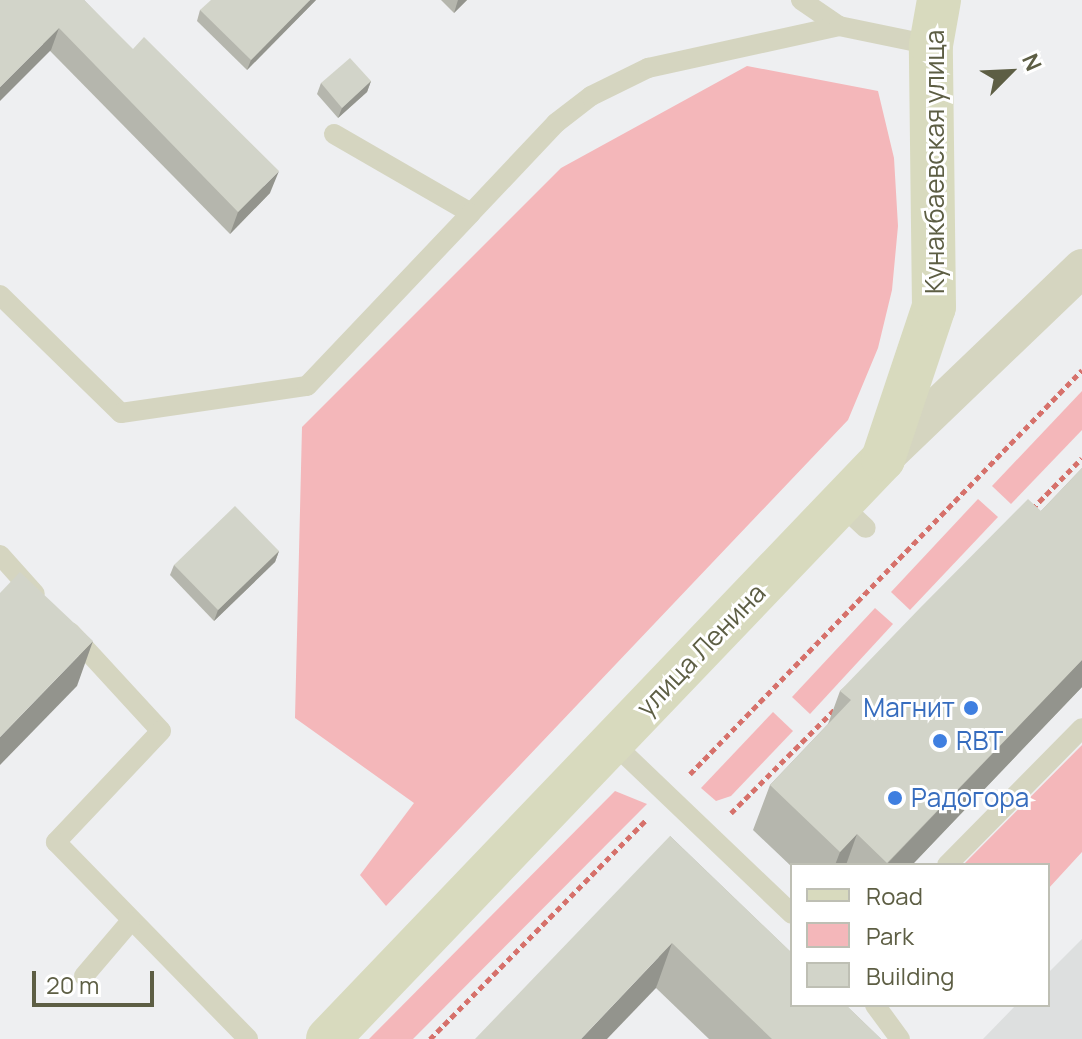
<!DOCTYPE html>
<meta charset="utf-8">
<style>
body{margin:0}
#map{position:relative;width:1082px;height:1039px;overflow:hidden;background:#eeeff1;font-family:Manrope,sans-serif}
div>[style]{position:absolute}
.education>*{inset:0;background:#dddfdf}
.green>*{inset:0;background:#f4b7ba}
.path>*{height:5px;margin-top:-2.5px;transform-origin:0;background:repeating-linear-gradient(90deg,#d6716b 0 6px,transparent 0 10px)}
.lane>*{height:20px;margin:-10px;padding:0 10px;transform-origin:10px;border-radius:10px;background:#d5d5c0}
.street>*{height:38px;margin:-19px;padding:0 19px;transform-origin:19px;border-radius:19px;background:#d5d5c0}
.secondary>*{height:44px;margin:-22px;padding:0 22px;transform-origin:22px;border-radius:22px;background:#d8dabe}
.wall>*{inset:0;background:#b5b6ad}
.shaded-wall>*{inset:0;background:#93948d}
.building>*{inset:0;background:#d2d4c9}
.dots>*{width:22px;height:22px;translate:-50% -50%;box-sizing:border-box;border:4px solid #fff;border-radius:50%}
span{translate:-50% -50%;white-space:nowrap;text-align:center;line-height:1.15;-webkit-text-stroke:6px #fff;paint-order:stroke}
.street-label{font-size:26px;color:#5d5e44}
.shop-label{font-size:26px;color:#366cbe}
.right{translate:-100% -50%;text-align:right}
.left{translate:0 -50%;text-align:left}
.legend{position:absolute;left:790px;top:863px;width:260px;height:144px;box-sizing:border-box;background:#fff;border:2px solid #bebfb4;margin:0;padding:10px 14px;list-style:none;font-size:24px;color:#5d5e44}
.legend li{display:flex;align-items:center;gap:16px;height:40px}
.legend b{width:40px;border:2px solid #bebfb4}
.north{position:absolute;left:970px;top:32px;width:80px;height:80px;-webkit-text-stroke:6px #fff;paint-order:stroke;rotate:66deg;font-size:22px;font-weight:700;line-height:32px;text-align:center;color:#5d5e44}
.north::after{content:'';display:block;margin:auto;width:28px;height:36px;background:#5d5e44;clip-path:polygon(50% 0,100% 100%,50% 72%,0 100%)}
.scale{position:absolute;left:32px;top:971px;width:122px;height:36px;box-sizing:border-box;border:4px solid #5d5e44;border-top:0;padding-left:10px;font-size:24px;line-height:28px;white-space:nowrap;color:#5d5e44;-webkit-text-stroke:6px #fff;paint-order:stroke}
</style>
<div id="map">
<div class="education">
<i style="clip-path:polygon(1082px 939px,1082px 1039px,983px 1039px,1016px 1005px,1048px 1005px,1048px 973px)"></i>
</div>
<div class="green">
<i style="clip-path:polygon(747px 66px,878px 91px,894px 158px,898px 226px,892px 290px,878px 348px,848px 420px,386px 906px,360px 875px,414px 803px,295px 718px,302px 427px,561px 168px)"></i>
<i style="clip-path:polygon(1082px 391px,1082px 430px,1011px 504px,992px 486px)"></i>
<i style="clip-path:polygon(978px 499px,998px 517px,910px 610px,891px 592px)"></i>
<i style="clip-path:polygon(875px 608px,893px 624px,810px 714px,792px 697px)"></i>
<i style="clip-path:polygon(773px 712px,793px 731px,731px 796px,716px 801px,701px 788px)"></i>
<i style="clip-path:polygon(1082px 745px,1082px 852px,1048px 889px,1048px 865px,963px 865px)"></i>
<i style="clip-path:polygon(615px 791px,647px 804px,413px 1039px,369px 1039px)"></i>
</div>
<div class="path">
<i style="left:1032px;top:509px;width:71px;rotate:-45.6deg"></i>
<i style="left:690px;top:774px;width:563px;rotate:-45.86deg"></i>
<i style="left:731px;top:813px;width:150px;rotate:-45deg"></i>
<i style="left:430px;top:1039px;width:309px;rotate:-45.4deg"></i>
</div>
<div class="lane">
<i style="left:801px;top:0;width:46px;rotate:34.4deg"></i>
<i style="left:334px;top:134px;width:158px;rotate:30deg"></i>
<i style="left:471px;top:213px;width:124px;rotate:-46.6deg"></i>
<i style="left:556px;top:123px;width:44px;rotate:-37.6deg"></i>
<i style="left:591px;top:96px;width:64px;rotate:-26.2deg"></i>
<i style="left:648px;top:68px;width:196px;rotate:-12.4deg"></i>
<i style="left:839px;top:26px;width:94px;rotate:11.7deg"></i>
<i style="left:0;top:295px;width:169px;rotate:44.3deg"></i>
<i style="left:121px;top:413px;width:188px;rotate:-8.3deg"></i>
<i style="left:307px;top:386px;width:238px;rotate:-46.5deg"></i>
<i style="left:840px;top:504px;width:35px;rotate:43deg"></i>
<i style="left:0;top:555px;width:52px;rotate:48.1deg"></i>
<i style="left:70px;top:632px;width:134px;rotate:47.4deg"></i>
<i style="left:161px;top:731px;width:153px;rotate:133.4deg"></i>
<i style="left:56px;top:842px;width:275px;rotate:45.7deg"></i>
<i style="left:612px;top:742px;width:249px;rotate:43.7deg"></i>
<i style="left:947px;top:865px;width:192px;rotate:-45.4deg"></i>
<i style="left:84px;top:976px;width:71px;rotate:-49.6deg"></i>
<i style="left:875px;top:1005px;width:42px;rotate:53.7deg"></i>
</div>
<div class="street">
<i style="left:883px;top:459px;width:276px;rotate:-43.8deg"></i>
</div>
<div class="secondary">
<i style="left:328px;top:1039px;width:803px;rotate:-46.26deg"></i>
<i style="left:883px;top:459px;width:160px;rotate:-71.5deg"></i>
<i style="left:934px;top:307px;width:262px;rotate:-90.7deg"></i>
<i style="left:931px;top:45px;width:46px;rotate:-79.9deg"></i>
</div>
<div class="wall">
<i style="clip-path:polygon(0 0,84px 0,270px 193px,230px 234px)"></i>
<i style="clip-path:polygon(316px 0,247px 70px,197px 21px,200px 10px)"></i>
<i style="clip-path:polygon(441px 0,467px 0,454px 13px)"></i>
<i style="clip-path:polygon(371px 81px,367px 92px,338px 118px,317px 94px,321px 83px)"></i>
<i style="clip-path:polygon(1082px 468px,1082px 687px,912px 865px,792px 865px,792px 867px,753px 830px,770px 785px,828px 724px,840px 691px,1041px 511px)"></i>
<i style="clip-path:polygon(279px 551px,275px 562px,214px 621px,170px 575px,174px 565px)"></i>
<i style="clip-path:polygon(670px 836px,881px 1039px,709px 1039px,656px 988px)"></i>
</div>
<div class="shaded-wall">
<i style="clip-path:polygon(310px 0,316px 0,247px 70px,251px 60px)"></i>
<i style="clip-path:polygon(458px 0,467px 0,454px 13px)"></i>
<i style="clip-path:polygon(59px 28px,51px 50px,0 101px,0 87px)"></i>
<i style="clip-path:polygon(371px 81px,367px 92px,338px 118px,342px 108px)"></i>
<i style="clip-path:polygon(279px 171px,270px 193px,230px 234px,238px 212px)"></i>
<i style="clip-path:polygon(279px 551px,275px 562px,214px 621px,218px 610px)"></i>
<i style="clip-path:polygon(93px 641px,77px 686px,0 765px,0 737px)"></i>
<i style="clip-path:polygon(1082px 660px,1082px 687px,912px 865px,886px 865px)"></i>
<i style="clip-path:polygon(857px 834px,846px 865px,835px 865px,840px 852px)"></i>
<i style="clip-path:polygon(672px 943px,656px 988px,607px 1039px,581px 1039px)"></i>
</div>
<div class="building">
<i style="clip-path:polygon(0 0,84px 0,133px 49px,144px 37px,279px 171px,238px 212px,59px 28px,0 87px)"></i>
<i style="clip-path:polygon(211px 0,310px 0,251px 60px,200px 10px)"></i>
<i style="clip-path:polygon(350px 58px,371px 81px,342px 108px,321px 83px)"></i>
<i style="clip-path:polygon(1082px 468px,1082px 660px,887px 863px,857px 834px,840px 852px,770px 785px,851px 700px,840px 691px,920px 608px,1028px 499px,1041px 511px)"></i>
<i style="clip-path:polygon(235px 506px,279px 551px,218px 610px,174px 565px)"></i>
<i style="clip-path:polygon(20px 572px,93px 641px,0 737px,0 593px)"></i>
<i style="clip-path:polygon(670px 836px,792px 953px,792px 1005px,846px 1005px,881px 1039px,772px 1039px,672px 943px,581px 1039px,475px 1039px)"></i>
</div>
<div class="dots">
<i style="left:971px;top:708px;background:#3f7fe0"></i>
<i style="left:940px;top:741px;background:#3f7fe0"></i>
<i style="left:895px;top:798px;background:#3f7fe0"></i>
</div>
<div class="street-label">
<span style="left:935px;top:162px;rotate:-90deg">Кунакбаевская улица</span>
<span style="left:701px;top:650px;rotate:-46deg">улица Ленина</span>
</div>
<div class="shop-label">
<span class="right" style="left:955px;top:708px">Магнит</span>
<span class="left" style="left:956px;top:741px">RBT</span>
<span class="left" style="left:911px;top:798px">Радогора</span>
</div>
<ul class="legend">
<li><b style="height:10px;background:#d8dabe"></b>Road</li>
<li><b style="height:22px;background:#f4b7ba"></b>Park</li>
<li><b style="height:22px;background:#d2d4c9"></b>Building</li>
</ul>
<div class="north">N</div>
<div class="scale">20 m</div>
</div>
